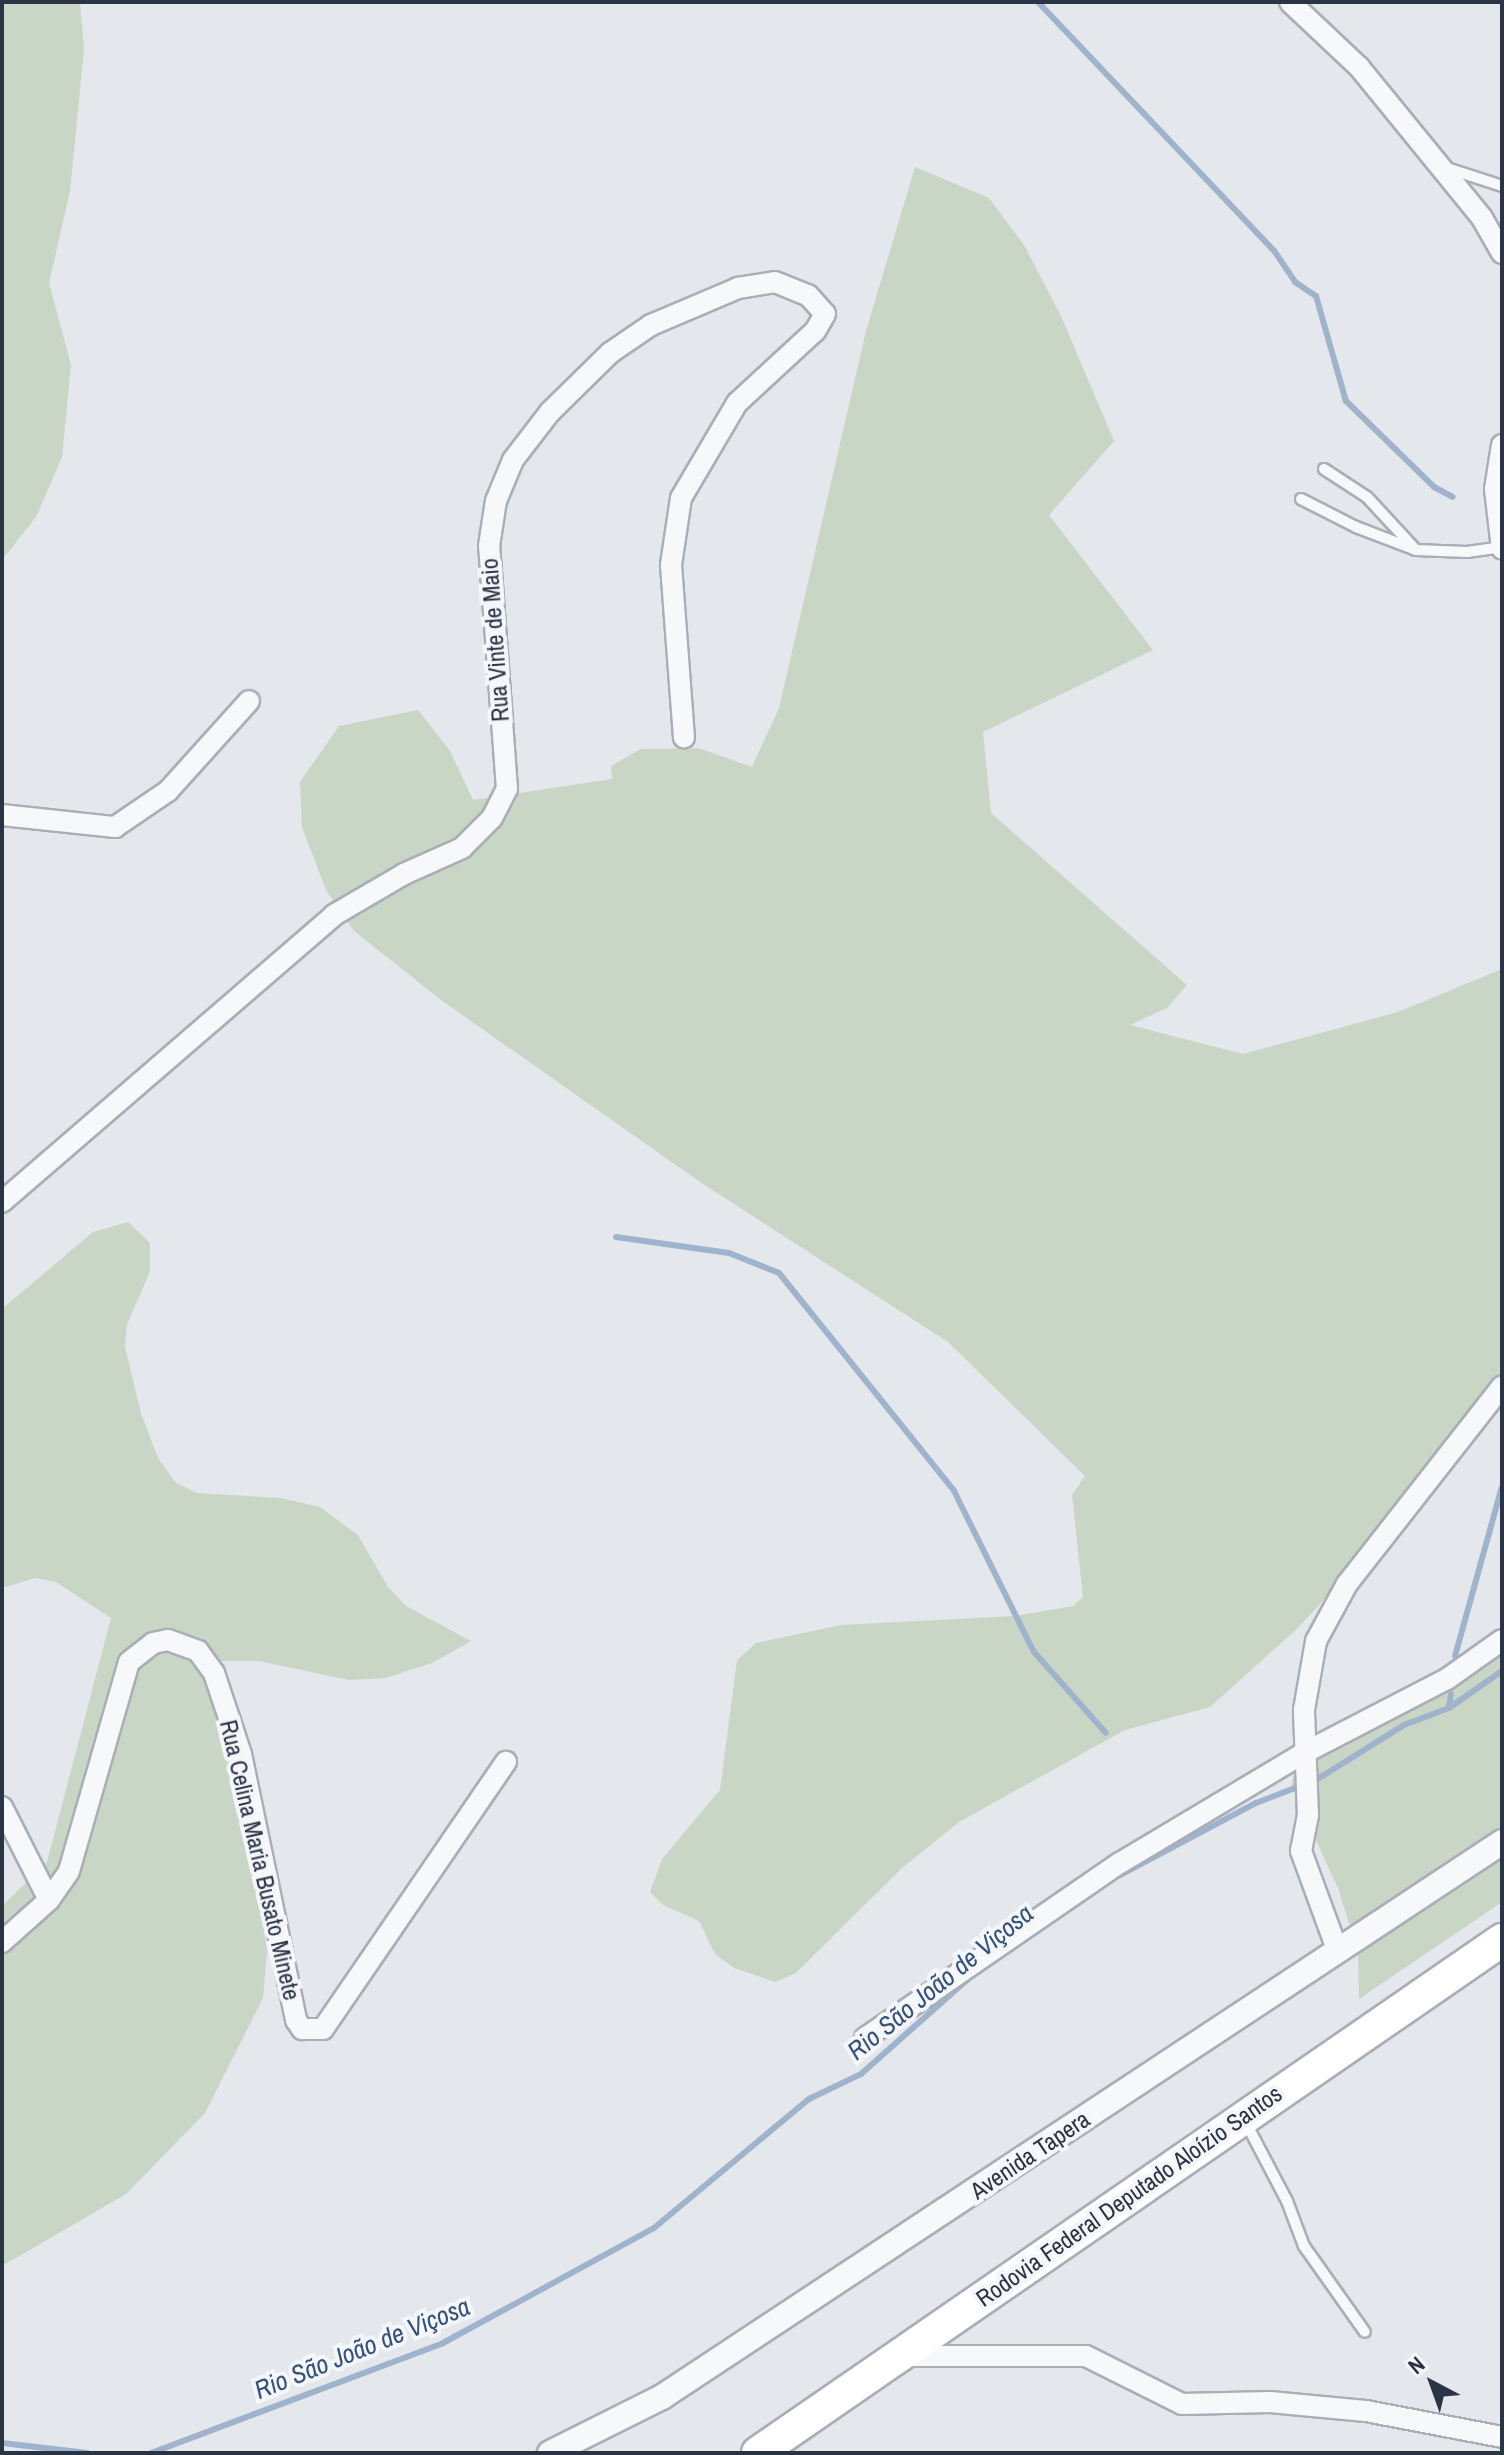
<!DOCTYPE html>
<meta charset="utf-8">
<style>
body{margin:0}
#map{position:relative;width:1504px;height:2455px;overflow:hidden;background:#e4e7ec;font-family:"Archivo Narrow",sans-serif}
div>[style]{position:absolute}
.green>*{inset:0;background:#c9d6c5}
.stream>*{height:6px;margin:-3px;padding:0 3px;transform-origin:3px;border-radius:3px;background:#9fb4cc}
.roads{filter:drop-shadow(2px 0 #a9aeb7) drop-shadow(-2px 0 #a9aeb7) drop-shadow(0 2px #a9aeb7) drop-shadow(0 -2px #a9aeb7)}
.service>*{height:10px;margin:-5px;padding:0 5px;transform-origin:5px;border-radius:5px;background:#f7f8fa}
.minor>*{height:20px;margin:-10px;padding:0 10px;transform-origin:10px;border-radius:10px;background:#f7f8fa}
.tertiary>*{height:24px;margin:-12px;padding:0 12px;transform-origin:12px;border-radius:12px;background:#f7f8fa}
.trunk>*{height:32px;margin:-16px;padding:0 16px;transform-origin:16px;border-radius:16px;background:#fff}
span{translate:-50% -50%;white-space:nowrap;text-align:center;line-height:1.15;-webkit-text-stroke:8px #f4f6f9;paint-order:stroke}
.street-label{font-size:24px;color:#2b3445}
.water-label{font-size:26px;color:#34527a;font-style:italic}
.frame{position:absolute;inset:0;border:4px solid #2b3445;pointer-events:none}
.north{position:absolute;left:1392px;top:2343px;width:80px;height:80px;-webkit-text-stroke:6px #f4f6f9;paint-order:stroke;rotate:319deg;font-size:22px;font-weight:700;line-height:32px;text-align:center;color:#2b3445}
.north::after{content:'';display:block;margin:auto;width:28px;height:36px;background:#2b3445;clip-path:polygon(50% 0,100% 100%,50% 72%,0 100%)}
</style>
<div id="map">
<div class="green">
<i style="clip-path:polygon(2px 2px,80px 2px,84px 49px,70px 191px,49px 283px,71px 365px,62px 457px,36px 517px,2px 560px)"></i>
<i style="clip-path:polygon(915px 167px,989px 198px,1024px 245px,1061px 316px,1114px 441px,1049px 515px,1153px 650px,983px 732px,991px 813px,1187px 985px,1167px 1008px,1130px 1025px,1243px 1054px,1398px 1012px,1502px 969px,1502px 1403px,1299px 1627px,1210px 1707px,1125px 1730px,959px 1822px,902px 1868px,796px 1973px,775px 1982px,734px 1968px,715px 1954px,699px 1921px,663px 1905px,650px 1892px,662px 1859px,720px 1790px,737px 1660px,756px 1643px,841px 1625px,1014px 1616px,1073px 1606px,1083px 1597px,1072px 1495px,1085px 1476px,948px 1342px,700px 1182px,441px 1000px,354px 931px,326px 890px,302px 827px,300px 782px,339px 726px,418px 710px,450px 751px,473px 800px,612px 779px,611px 766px,641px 749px,698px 748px,752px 767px,779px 708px,866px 331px)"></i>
<i style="clip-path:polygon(128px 1222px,150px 1243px,150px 1272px,127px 1324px,125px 1347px,141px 1413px,158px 1458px,175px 1482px,196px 1493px,281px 1498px,320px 1507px,358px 1535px,388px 1587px,406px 1606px,471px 1641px,432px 1663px,386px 1678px,349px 1680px,259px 1661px,200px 1661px,258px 1846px,255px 1865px,267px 1950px,263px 1998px,205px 2113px,126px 2194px,2px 2266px,2px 1906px,47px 1862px,111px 1618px,56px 1582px,35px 1578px,2px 1588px,2px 1309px,93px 1232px)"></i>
<i style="clip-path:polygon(1502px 1654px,1502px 1902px,1359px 1999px,1358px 1952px,1338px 1888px,1291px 1786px,1297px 1761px,1453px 1669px,1484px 1669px)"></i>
</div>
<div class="stream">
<i style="left:1038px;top:2px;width:344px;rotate:46.5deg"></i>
<i style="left:1275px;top:252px;width:36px;rotate:56deg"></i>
<i style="left:1295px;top:282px;width:25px;rotate:34deg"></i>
<i style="left:1316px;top:296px;width:109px;rotate:74.1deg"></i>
<i style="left:1346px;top:401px;width:123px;rotate:44.3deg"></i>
<i style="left:1434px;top:487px;width:21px;rotate:28deg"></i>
<i style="left:616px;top:1237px;width:114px;rotate:8.1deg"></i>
<i style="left:729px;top:1253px;width:54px;rotate:21.8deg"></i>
<i style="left:779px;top:1273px;width:280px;rotate:51.2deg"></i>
<i style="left:954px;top:1491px;width:180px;rotate:63.6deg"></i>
<i style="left:1034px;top:1652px;width:108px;rotate:48.4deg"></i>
<i style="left:1455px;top:1656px;width:175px;rotate:-74.5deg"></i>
<i style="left:1449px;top:1708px;width:14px;rotate:-82deg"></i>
<i style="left:1120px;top:1875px;width:154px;rotate:-27.9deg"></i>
<i style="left:1256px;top:1803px;width:64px;rotate:-21deg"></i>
<i style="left:1316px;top:1780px;width:104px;rotate:-32deg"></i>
<i style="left:1404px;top:1725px;width:48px;rotate:-20.7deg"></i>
<i style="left:1449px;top:1708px;width:65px;rotate:-34.9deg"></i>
<i style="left:2px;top:2443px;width:86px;rotate:6.7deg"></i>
<i style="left:151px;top:2453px;width:312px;rotate:-20.6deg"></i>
<i style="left:443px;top:2343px;width:240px;rotate:-28.6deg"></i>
<i style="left:654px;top:2228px;width:202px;rotate:-39.8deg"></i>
<i style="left:809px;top:2099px;width:58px;rotate:-25.7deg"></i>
<i style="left:861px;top:2074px;width:144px;rotate:-41.6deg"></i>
</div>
<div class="roads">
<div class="service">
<i style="left:1447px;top:168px;width:58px;rotate:18.1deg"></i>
<i style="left:1324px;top:469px;width:51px;rotate:33.1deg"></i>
<i style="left:1367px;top:497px;width:69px;rotate:47.3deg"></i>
<i style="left:1301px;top:499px;width:62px;rotate:27deg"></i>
<i style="left:1356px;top:527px;width:64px;rotate:21deg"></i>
<i style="left:1416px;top:550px;width:51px;rotate:2.2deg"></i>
<i style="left:1467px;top:552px;width:34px;rotate:-8deg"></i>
<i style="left:1246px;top:2123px;width:88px;rotate:62.3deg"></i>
<i style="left:1287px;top:2201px;width:48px;rotate:69.3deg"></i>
<i style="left:1304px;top:2246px;width:105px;rotate:54.7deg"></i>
</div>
<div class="minor">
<i style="left:1290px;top:2px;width:95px;rotate:43.3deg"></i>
<i style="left:1359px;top:67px;width:195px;rotate:50.8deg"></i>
<i style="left:1482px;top:218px;width:40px;rotate:60.3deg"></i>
<i style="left:1502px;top:445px;width:45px;rotate:99deg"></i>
<i style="left:1495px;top:489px;width:60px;rotate:83.3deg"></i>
<i style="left:2px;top:815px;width:114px;rotate:6.1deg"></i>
<i style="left:115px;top:827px;width:64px;rotate:-34.2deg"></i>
<i style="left:168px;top:791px;width:121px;rotate:-48deg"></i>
<i style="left:2px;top:1202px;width:439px;rotate:-40.8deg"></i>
<i style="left:334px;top:915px;width:81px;rotate:-30.4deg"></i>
<i style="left:404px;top:874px;width:64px;rotate:-24.1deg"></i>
<i style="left:462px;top:848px;width:42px;rotate:-45deg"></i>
<i style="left:492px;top:818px;width:33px;rotate:-63deg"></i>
<i style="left:507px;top:789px;width:244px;rotate:-94.2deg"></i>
<i style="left:489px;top:546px;width:46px;rotate:-81.2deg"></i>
<i style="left:496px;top:501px;width:44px;rotate:-67.5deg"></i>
<i style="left:513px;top:460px;width:61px;rotate:-52.4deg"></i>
<i style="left:550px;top:412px;width:84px;rotate:-44.5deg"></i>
<i style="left:610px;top:353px;width:50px;rotate:-34.3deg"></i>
<i style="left:651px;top:325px;width:95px;rotate:-23deg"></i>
<i style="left:738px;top:288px;width:37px;rotate:-9deg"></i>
<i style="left:775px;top:282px;width:35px;rotate:22deg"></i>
<i style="left:808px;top:295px;width:25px;rotate:48deg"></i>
<i style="left:825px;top:314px;width:20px;rotate:120deg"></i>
<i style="left:815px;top:331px;width:106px;rotate:137.3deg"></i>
<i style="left:737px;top:403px;width:110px;rotate:120.5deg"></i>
<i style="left:681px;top:498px;width:68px;rotate:98.5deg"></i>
<i style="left:671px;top:565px;width:173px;rotate:85.7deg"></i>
<i style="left:2px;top:1807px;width:104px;rotate:63.2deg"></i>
<i style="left:2px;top:1942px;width:63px;rotate:-41.8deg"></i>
<i style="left:49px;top:1900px;width:35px;rotate:-55deg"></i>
<i style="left:69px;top:1871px;width:217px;rotate:-74deg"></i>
<i style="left:129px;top:1662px;width:31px;rotate:-38deg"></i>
<i style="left:153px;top:1643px;width:15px;rotate:-11deg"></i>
<i style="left:168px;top:1640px;width:32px;rotate:20deg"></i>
<i style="left:198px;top:1651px;width:27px;rotate:54deg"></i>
<i style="left:214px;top:1673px;width:85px;rotate:71.6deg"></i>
<i style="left:241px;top:1754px;width:272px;rotate:78.3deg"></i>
<i style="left:296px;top:2020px;width:11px;rotate:56deg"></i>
<i style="left:302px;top:2029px;width:21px"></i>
<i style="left:323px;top:2029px;width:324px;rotate:-55.6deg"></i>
<i style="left:1338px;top:1952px;width:108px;rotate:-110.1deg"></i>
<i style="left:1301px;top:1851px;width:36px;rotate:-79deg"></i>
<i style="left:1308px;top:1816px;width:106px;rotate:-92.2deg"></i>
<i style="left:1304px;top:1710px;width:70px;rotate:-80.1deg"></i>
<i style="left:1316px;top:1641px;width:65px;rotate:-61.5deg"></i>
<i style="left:1347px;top:1584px;width:251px;rotate:-51.9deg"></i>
<i style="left:865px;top:2038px;width:309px;rotate:-34.5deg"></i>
<i style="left:1120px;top:1863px;width:214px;rotate:-30.9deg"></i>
<i style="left:1304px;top:1753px;width:161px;rotate:-27.4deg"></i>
<i style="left:1447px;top:1679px;width:67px;rotate:-35.3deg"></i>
<i style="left:898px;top:2356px;width:188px"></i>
<i style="left:1086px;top:2356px;width:107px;rotate:26.6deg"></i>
<i style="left:1182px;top:2404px;width:88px;rotate:-1.3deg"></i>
<i style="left:1270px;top:2402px;width:96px;rotate:5.4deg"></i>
<i style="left:1366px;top:2411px;width:138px;rotate:10.8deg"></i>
</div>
<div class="tertiary">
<i style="left:550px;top:2453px;width:125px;rotate:-26.6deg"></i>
<i style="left:662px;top:2397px;width:1007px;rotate:-33.45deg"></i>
</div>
<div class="trunk">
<i style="left:758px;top:2453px;width:904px;rotate:-34.59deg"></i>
</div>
</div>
<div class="street-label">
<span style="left:495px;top:640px;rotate:-94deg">Rua Vinte de Maio</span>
<span style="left:260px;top:1860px;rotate:77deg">Rua Celina Maria Busato Minete</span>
<span style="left:1030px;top:2155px;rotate:-34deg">Avenida Tapera</span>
<span style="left:1129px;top:2196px;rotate:-35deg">Rodovia Federal Deputado Aloízio Santos</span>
</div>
<div class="water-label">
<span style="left:940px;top:1982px;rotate:-39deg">Rio São João de Viçosa</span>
<span style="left:362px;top:2348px;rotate:-22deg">Rio São João de Viçosa</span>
</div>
<div class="frame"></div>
<div class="north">N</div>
</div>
